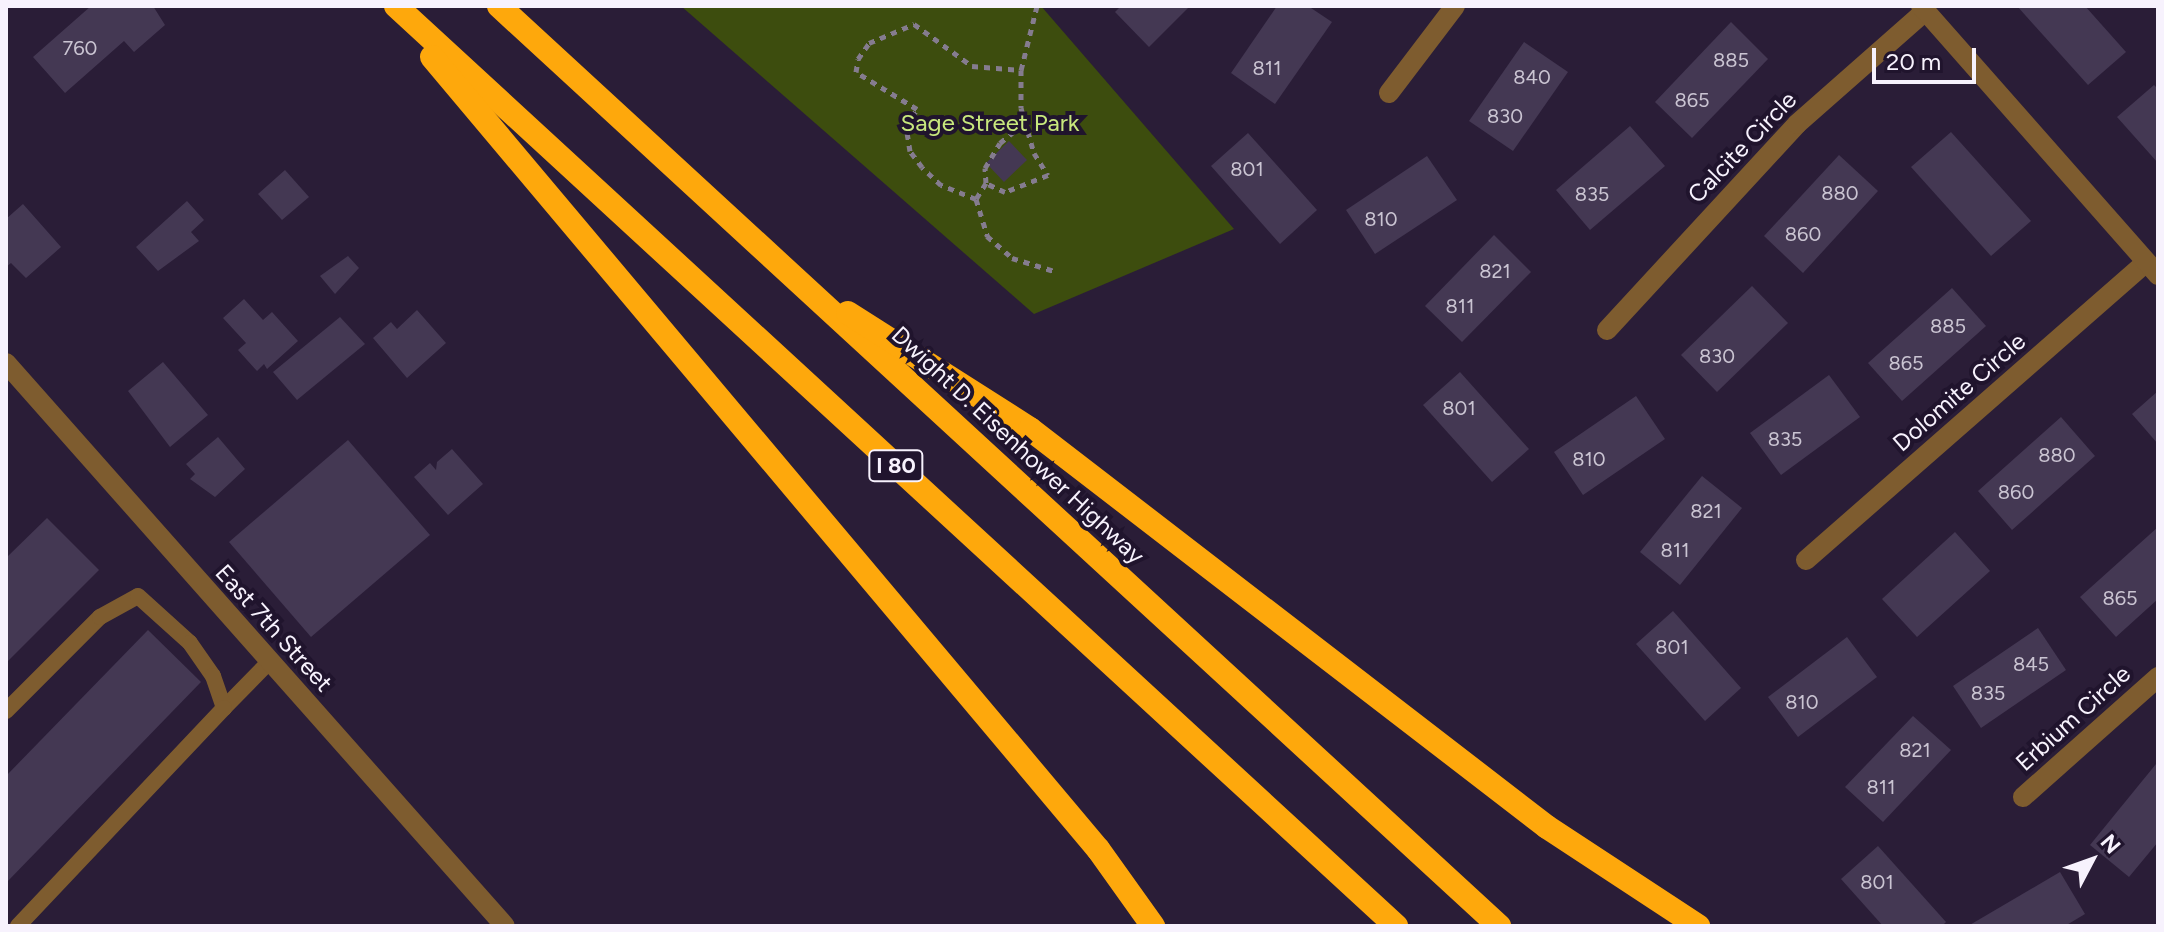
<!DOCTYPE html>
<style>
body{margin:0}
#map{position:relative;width:2164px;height:932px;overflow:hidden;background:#2a1d37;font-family:Figtree,sans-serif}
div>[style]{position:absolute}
.green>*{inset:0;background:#3d4d0e}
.building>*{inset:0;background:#443853}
.path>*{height:5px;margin-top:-2.5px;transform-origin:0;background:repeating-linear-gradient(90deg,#857c8f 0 6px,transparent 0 12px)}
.service>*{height:16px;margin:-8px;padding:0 8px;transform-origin:8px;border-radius:8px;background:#7e5c2f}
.minor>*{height:20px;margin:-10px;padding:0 10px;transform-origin:10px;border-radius:10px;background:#7e5c2f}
.tertiary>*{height:20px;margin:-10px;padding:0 10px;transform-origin:10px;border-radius:10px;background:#7e5c2f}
.motorway>*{height:24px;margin:-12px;padding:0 12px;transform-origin:12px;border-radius:12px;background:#fea80c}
span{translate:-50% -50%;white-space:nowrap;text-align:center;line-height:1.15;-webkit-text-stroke:8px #20142d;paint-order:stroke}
.number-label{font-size:20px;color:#cac4d2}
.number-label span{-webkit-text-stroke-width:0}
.shield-label span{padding:2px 6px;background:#20142d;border:2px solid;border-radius:6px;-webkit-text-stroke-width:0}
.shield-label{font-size:22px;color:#f7f2fd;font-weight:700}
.park-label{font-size:24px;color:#c8e87d}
.street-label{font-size:24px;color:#f7f2fd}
.frame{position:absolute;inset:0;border:8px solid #f7f2fd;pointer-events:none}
.north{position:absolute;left:2052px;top:820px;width:80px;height:80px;-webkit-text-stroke:6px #20142d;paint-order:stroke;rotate:49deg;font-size:22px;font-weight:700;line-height:32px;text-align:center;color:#f7f2fd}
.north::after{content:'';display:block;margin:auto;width:28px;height:36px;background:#f7f2fd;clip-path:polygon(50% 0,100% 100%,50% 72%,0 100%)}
.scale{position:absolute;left:1872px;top:48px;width:104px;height:36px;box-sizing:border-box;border:4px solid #f7f2fd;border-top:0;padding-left:10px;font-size:24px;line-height:28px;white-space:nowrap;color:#f7f2fd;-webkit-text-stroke:6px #20142d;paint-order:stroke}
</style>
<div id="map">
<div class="green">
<i style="clip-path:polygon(681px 6px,1041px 6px,1234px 229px,1034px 314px)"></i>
</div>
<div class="building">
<i style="clip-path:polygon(91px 6px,153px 6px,165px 25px,134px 52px,124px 41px,65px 93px,33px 57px)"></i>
<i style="clip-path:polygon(1121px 6px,1190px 6px,1149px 47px,1115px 12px)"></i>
<i style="clip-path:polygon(1277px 6px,1308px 6px,1332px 22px,1275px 104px,1231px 73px)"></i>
<i style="clip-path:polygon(2017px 6px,2085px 6px,2126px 52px,2088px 85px)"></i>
<i style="clip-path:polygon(1731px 22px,1768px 59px,1692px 138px,1655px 102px)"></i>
<i style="clip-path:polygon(1524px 42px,1568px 72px,1513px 151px,1469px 121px)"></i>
<i style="clip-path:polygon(2154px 85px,2158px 89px,2158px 163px,2117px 117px)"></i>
<i style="clip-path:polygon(1630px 126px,1665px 166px,1590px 230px,1556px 190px)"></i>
<i style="clip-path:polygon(1951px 132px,2031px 221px,1991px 256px,1911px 167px)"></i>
<i style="clip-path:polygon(1248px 133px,1317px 210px,1280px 244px,1211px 166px)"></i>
<i style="clip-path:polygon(1009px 141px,1027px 160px,1004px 182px,986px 163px)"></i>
<i style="clip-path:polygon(1839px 155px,1878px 191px,1803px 273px,1764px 236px)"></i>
<i style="clip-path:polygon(1427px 156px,1457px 200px,1375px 254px,1346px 210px)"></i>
<i style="clip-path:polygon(285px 170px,309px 197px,282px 220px,258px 194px)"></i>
<i style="clip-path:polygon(187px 201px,204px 220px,191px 232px,199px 241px,158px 271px,136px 247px)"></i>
<i style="clip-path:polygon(23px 204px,61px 247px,26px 278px,11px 263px,6px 267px,6px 219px)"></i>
<i style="clip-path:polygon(1494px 235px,1531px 272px,1462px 342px,1425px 306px)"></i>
<i style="clip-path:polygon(348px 256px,359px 268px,335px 294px,320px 276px)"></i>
<i style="clip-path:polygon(1752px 286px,1788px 323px,1717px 392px,1681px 355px)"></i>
<i style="clip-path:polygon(1952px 288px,1986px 326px,1902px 401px,1868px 363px)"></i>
<i style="clip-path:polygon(244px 299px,263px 320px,272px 312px,298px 341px,267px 369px,264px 364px,257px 371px,238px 350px,246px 343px,223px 318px)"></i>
<i style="clip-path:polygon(417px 310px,446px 343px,407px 378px,373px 338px,391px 322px,397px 329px)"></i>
<i style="clip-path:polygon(340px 317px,365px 344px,297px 400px,273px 372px)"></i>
<i style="clip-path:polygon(163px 362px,208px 415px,170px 447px,128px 391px)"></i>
<i style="clip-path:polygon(1460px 372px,1529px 449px,1492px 482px,1423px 405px)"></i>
<i style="clip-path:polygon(1829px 375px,1860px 417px,1781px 475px,1750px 433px)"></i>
<i style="clip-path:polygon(2158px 391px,2158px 444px,2132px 414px)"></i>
<i style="clip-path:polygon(1636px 396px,1665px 439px,1583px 495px,1554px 452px)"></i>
<i style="clip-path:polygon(2061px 417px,2095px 456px,2012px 530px,1978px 491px)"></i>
<i style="clip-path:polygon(218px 437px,245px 469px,215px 497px,190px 479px,195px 474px,186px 464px)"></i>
<i style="clip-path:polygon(348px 440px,430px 535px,311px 637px,229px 542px)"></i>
<i style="clip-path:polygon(452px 449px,483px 484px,448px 515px,414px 477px,430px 463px,436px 470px,437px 462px)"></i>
<i style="clip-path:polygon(1702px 476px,1742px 508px,1680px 585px,1640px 552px)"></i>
<i style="clip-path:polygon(47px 518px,99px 570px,6px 663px,6px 558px)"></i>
<i style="clip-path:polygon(2158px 527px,2158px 599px,2116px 637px,2080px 597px)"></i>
<i style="clip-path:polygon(1955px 532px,1990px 571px,1917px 637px,1882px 599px)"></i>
<i style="clip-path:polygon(1673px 611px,1741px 688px,1705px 721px,1636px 644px)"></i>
<i style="clip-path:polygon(2038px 628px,2066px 670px,1981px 728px,1953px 686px)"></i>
<i style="clip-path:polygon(148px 630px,201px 682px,6px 883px,6px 776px)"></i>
<i style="clip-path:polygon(1847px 637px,1877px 677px,1798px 737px,1768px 697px)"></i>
<i style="clip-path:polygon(1913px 716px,1951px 750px,1883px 822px,1845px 787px)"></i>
<i style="clip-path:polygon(2156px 764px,2158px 842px,2129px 877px,2090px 845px)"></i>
<i style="clip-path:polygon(1878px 846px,1946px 922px,1942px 926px,1883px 926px,1841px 879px)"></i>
<i style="clip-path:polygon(2060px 872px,2085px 914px,2065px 926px,1968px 926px)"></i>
</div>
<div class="path">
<i style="left:1037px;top:6px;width:66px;rotate:104deg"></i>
<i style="left:1021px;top:70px;width:38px;rotate:90deg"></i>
<i style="left:1021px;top:108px;width:47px;rotate:73.9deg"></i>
<i style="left:1034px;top:153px;width:26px;rotate:58deg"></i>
<i style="left:1048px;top:175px;width:46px;rotate:158.4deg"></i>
<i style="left:1005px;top:192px;width:21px;rotate:-155deg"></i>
<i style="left:986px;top:183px;width:19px;rotate:122deg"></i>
<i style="left:976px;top:199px;width:39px;rotate:73deg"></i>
<i style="left:987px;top:236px;width:33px;rotate:41deg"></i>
<i style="left:1012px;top:258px;width:44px;rotate:17.2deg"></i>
<i style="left:986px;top:183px;width:15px;rotate:-94deg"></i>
<i style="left:985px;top:168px;width:29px;rotate:-59deg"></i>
<i style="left:1000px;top:143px;width:33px;rotate:-40deg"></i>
<i style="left:976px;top:199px;width:38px;rotate:-158deg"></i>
<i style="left:941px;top:185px;width:26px;rotate:-137deg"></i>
<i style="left:922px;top:167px;width:20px;rotate:-127deg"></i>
<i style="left:910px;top:151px;width:24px;rotate:-99deg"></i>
<i style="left:906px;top:127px;width:21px;rotate:-59deg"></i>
<i style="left:917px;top:109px;width:71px;rotate:-148.8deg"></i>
<i style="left:856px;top:72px;width:13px;rotate:-81deg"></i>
<i style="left:858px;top:59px;width:19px;rotate:-55deg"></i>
<i style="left:869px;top:43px;width:49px;rotate:-22.9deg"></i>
<i style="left:914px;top:24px;width:72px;rotate:35.9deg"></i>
<i style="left:972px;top:66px;width:49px;rotate:4.7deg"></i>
</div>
<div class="service">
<i style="left:224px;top:708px;width:63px;rotate:-45.6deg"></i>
<i style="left:6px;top:711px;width:133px;rotate:-45deg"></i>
<i style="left:100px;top:617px;width:43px;rotate:-28.9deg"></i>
<i style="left:138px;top:596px;width:70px;rotate:42.1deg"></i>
<i style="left:190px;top:643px;width:40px;rotate:55.1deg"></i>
<i style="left:213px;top:676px;width:34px;rotate:71deg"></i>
<i style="left:224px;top:708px;width:300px;rotate:133.4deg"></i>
</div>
<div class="minor">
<i style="left:1389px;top:93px;width:109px;rotate:-52.8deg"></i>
<i style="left:1607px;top:330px;width:280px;rotate:-47.3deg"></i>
<i style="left:1797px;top:124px;width:171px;rotate:-41.4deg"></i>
<i style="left:6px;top:363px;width:752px;rotate:48.45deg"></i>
<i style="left:1806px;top:560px;width:452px;rotate:-41.2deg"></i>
<i style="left:2023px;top:797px;width:181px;rotate:-41.6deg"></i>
</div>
<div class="tertiary">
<i style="left:1921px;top:6px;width:359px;rotate:48.6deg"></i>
</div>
<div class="motorway">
<i style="left:396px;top:6px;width:1359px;rotate:42.61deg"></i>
<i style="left:499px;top:6px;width:1359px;rotate:42.61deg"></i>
<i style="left:432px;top:57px;width:1035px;rotate:49.94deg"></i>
<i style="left:1098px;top:849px;width:95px;rotate:54.5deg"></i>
<i style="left:848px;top:313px;width:216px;rotate:32.5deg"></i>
<i style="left:1030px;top:429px;width:652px;rotate:37.59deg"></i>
<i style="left:1547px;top:827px;width:181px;rotate:33.3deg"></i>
</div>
<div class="number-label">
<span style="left:80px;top:48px">760</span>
<span style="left:1731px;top:60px">885</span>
<span style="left:1267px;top:68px">811</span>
<span style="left:1532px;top:77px">840</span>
<span style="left:1692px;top:100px">865</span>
<span style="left:1505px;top:116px">830</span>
<span style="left:1247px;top:169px">801</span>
<span style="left:1840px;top:193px">880</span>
<span style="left:1592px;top:194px">835</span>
<span style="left:1381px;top:219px">810</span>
<span style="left:1803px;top:234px">860</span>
<span style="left:1495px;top:271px">821</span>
<span style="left:1460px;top:306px">811</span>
<span style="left:1948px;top:326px">885</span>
<span style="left:1717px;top:356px">830</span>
<span style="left:1906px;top:363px">865</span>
<span style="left:1459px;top:408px">801</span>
<span style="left:1785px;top:439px">835</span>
<span style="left:2057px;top:455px">880</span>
<span style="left:1589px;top:459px">810</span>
<span style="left:2016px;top:492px">860</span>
<span style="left:1706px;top:511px">821</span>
<span style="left:1675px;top:550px">811</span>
<span style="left:2120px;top:598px">865</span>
<span style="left:1672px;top:647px">801</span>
<span style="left:2031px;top:664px">845</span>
<span style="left:1988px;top:693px">835</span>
<span style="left:1802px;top:702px">810</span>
<span style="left:1915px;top:750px">821</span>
<span style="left:1881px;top:787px">811</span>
<span style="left:1877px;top:882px">801</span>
</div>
<div class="shield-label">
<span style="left:896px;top:466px">I 80</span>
</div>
<div class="park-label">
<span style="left:990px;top:123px">Sage Street Park</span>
</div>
<div class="street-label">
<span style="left:1742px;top:147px;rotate:-46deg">Calcite Circle</span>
<span style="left:1959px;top:392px;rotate:-41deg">Dolomite Circle</span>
<span style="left:1018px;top:445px;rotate:43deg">Dwight D. Eisenhower Highway</span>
<span style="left:274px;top:628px;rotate:48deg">East 7th Street</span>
<span style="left:2073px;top:718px;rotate:-42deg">Erbium Circle</span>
</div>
<div class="frame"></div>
<div class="north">N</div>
<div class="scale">20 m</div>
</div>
